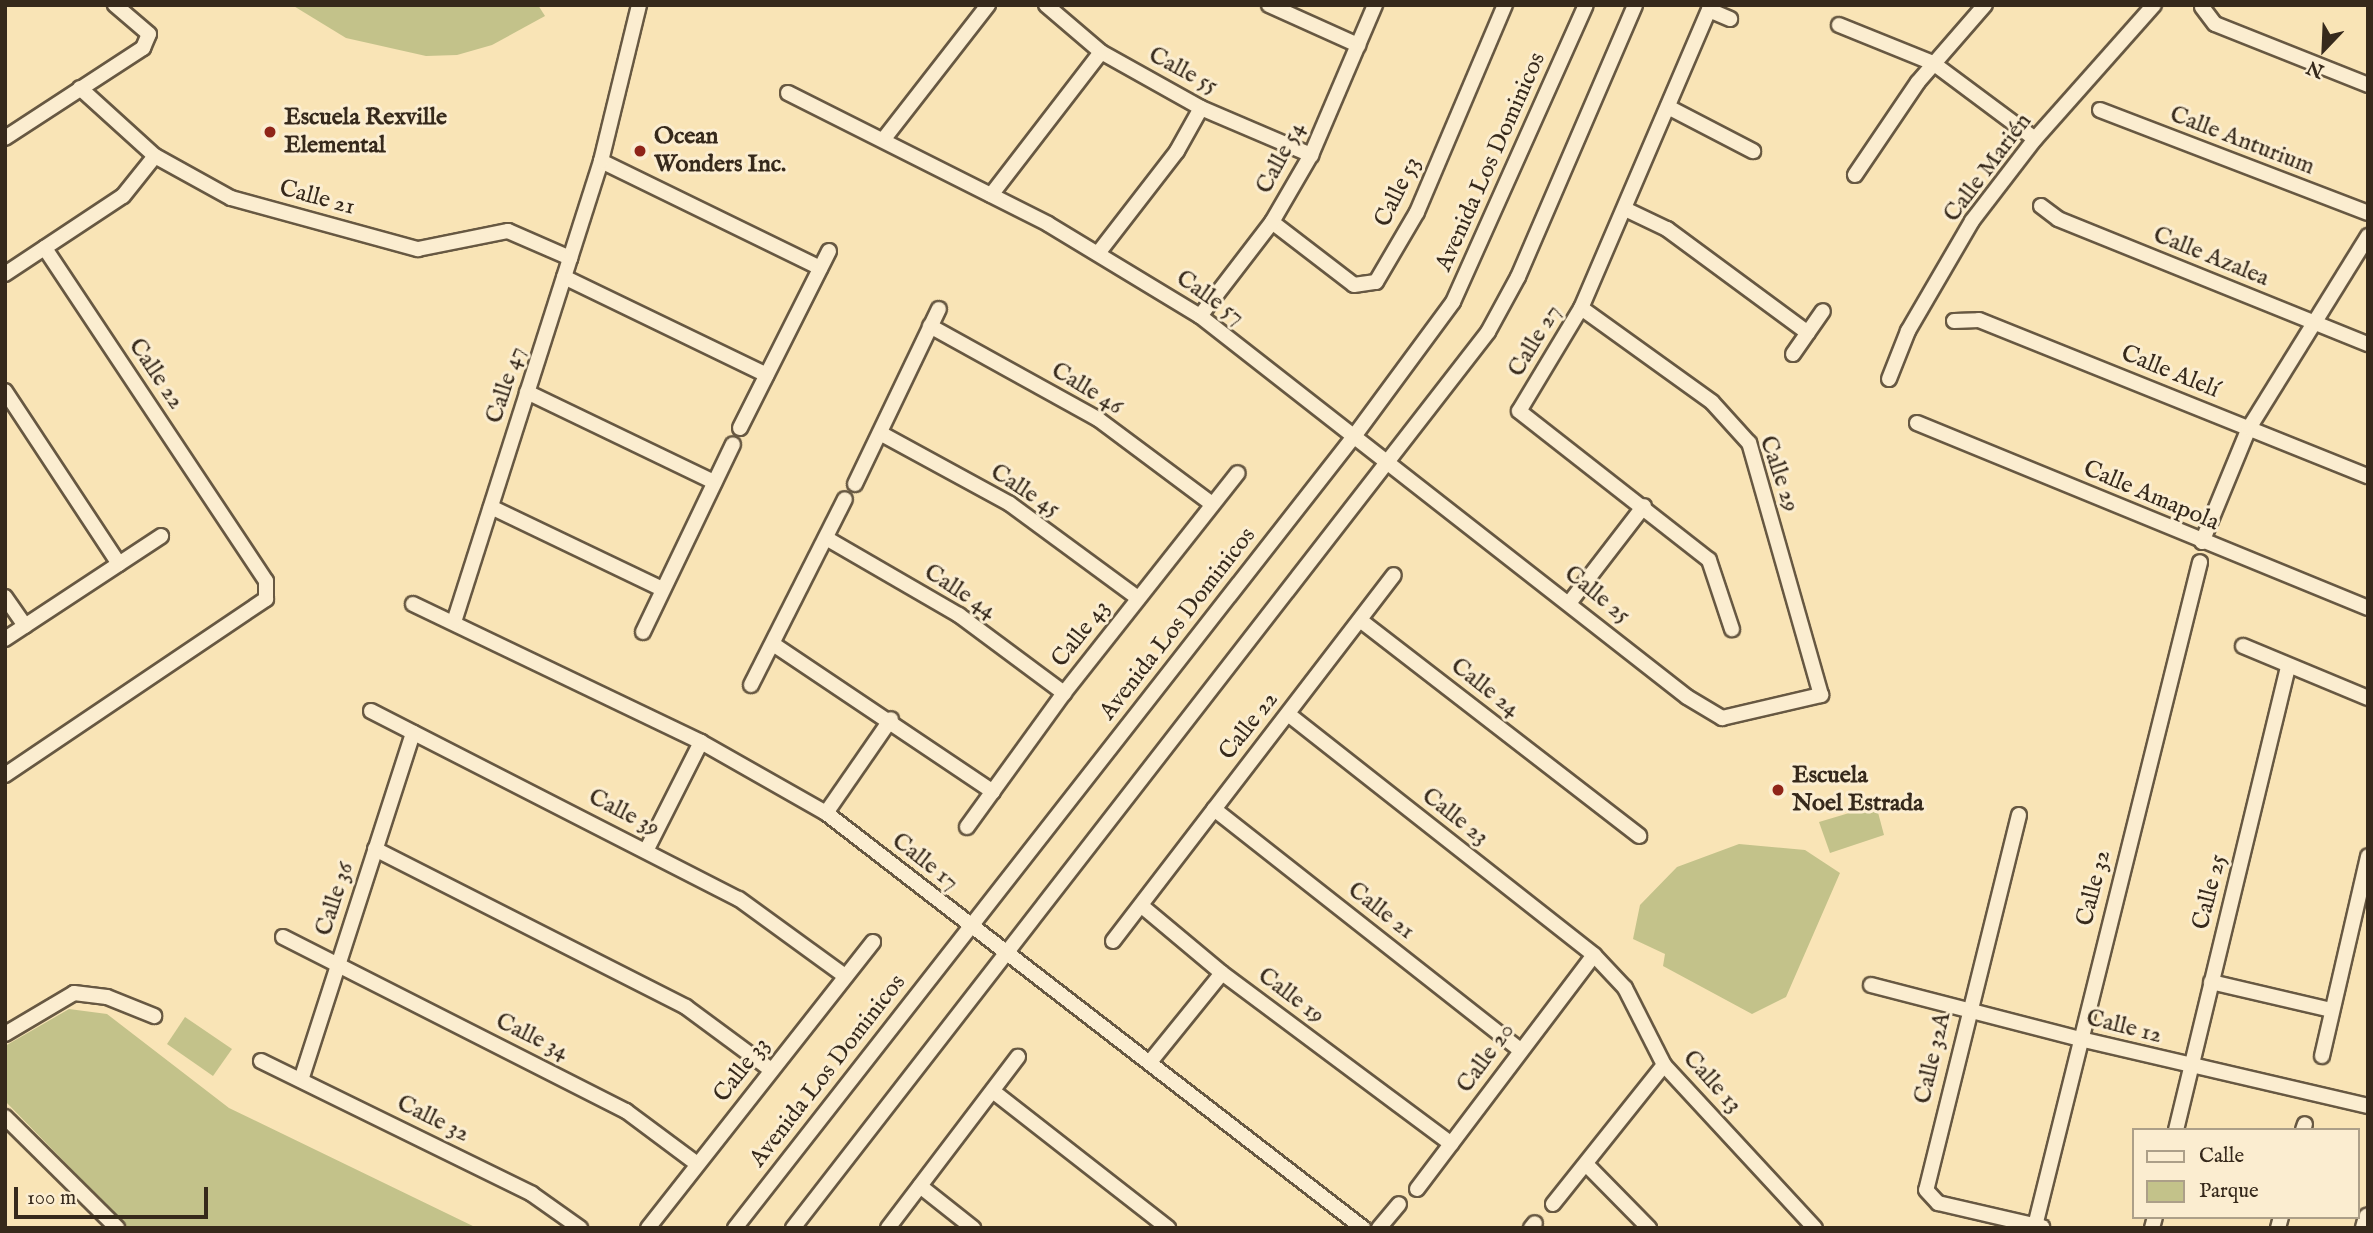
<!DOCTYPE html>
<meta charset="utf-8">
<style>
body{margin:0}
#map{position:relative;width:2373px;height:1233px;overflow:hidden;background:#f9e4b6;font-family:"IM FELL English",serif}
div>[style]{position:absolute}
.green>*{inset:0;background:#c3c28a}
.roads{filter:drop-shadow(2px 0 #675842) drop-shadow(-2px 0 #675842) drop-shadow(0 2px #675842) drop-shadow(0 -2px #675842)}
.minor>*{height:14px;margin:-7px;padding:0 7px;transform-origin:7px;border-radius:7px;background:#fbedd0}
.tertiary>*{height:18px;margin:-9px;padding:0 9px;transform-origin:9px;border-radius:9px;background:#fbedd0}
.dots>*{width:19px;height:19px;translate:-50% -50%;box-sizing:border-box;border:4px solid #fbedd0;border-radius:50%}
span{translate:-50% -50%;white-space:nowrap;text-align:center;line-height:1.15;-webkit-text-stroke:6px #fbedd0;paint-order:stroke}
.street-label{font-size:24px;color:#36291b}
.poi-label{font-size:24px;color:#36291b;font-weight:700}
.left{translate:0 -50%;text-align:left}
.frame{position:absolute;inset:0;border:7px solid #36291b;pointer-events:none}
.legend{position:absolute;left:2132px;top:1128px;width:228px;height:91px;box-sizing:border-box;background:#fbedd0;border:2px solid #ac9f88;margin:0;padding:9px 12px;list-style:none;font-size:21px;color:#36291b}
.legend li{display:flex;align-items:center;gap:14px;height:35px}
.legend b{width:35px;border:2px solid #ac9f88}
.north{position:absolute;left:2289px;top:14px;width:70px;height:70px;-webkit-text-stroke:5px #fbedd0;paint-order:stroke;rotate:203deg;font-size:19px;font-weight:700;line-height:28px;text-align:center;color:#36291b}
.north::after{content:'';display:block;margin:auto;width:24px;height:32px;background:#36291b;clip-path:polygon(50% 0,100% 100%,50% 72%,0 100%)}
.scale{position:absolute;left:14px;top:1187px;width:194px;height:32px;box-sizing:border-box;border:4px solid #36291b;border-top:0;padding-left:9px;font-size:21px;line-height:24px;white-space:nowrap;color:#36291b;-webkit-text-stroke:5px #fbedd0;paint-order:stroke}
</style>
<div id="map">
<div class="green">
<i style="clip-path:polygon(292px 5px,538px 5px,545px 16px,492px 45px,457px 55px,426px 56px,346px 38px)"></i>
<i style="clip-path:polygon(1876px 805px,1884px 835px,1830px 853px,1819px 822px)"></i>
<i style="clip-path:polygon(1739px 844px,1805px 850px,1840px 873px,1786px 997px,1752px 1014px,1663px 966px,1665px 954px,1633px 939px,1640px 905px,1677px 867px)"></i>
<i style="clip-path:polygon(69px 1009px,107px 1014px,229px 1108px,477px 1228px,129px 1228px,5px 1101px,5px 1046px)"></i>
<i style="clip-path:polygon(185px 1017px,232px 1049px,213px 1076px,167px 1044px)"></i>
</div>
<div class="roads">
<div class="minor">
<i style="left:1046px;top:5px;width:72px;rotate:40.5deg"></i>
<i style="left:1101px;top:52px;width:115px;rotate:29.2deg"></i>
<i style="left:1201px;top:108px;width:120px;rotate:23.1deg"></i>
<i style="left:1269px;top:5px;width:98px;rotate:24.2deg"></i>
<i style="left:1711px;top:5px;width:330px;rotate:113.2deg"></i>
<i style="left:1581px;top:308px;width:120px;rotate:121deg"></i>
<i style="left:1519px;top:411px;width:241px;rotate:38.1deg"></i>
<i style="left:1709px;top:560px;width:73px;rotate:71.6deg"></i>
<i style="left:2202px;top:7px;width:21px;rotate:53deg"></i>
<i style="left:2215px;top:24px;width:165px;rotate:21.7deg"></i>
<i style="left:1709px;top:10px;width:23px;rotate:23deg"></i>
<i style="left:1839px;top:25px;width:101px;rotate:22deg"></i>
<i style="left:1933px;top:63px;width:127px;rotate:36.7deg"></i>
<i style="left:80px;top:88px;width:101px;rotate:42.2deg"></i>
<i style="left:155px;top:156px;width:87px;rotate:28.9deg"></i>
<i style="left:231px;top:198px;width:194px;rotate:15.3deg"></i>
<i style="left:418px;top:249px;width:92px;rotate:-11.3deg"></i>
<i style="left:508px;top:231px;width:68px;rotate:23.5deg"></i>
<i style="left:788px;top:93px;width:291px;rotate:26.7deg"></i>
<i style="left:1048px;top:224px;width:178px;rotate:31.2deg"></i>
<i style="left:1200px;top:316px;width:618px;rotate:38.04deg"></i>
<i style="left:1687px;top:697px;width:41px;rotate:31deg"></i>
<i style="left:1722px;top:718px;width:102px;rotate:-13.1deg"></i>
<i style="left:1821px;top:695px;width:262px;rotate:-105.9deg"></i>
<i style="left:1749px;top:443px;width:55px;rotate:-132.1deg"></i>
<i style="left:1712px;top:402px;width:161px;rotate:-144.3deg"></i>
<i style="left:1668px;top:107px;width:96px;rotate:27.4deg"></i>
<i style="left:2100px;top:110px;width:287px;rotate:21deg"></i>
<i style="left:5px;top:138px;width:165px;rotate:-33.1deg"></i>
<i style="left:143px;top:48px;width:15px;rotate:-67deg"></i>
<i style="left:149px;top:34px;width:45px;rotate:-139.5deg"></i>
<i style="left:883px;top:140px;width:171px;rotate:-52.1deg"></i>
<i style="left:601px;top:161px;width:244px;rotate:26deg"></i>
<i style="left:1855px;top:175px;width:112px;rotate:-55.9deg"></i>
<i style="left:1918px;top:82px;width:102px;rotate:-49deg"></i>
<i style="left:991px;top:195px;width:180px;rotate:-52.4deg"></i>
<i style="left:2041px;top:206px;width:21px;rotate:37deg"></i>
<i style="left:2058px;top:219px;width:334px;rotate:22deg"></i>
<i style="left:1625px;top:209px;width:47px;rotate:25.5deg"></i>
<i style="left:1667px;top:229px;width:175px;rotate:36.4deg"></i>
<i style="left:1272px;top:222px;width:103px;rotate:37.5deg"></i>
<i style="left:1354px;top:285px;width:22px;rotate:-8deg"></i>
<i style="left:1376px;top:282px;width:81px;rotate:-59.6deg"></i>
<i style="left:1417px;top:212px;width:225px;rotate:-67deg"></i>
<i style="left:1099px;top:252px;width:128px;rotate:-52.3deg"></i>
<i style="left:1177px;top:151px;width:49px;rotate:-60.8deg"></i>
<i style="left:5px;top:274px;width:141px;rotate:-33.5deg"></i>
<i style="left:123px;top:196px;width:51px;rotate:-51.3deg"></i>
<i style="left:564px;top:277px;width:225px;rotate:25.8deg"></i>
<i style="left:1200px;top:316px;width:118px;rotate:-52.5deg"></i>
<i style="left:1272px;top:222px;width:78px;rotate:-59.8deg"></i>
<i style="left:1311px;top:155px;width:163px;rotate:-66.9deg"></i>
<i style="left:1954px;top:321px;width:25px;rotate:-2deg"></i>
<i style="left:1979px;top:320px;width:419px;rotate:21.9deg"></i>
<i style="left:930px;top:326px;width:192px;rotate:29deg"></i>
<i style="left:1098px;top:419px;width:142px;rotate:36.7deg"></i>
<i style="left:1793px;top:354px;width:52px;rotate:-55.1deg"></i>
<i style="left:1889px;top:379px;width:52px;rotate:-68.4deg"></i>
<i style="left:1908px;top:331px;width:127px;rotate:-59.8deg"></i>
<i style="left:1972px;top:221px;width:103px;rotate:-52.5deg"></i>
<i style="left:2035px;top:139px;width:179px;rotate:-48.4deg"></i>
<i style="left:5px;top:391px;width:207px;rotate:56.6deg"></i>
<i style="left:527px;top:392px;width:208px;rotate:25.7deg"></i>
<i style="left:1917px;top:423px;width:487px;rotate:22.3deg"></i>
<i style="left:740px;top:428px;width:198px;rotate:-63.3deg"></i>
<i style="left:880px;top:433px;width:148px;rotate:28.6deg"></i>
<i style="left:1010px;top:504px;width:159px;rotate:36.3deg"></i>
<i style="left:855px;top:484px;width:194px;rotate:-64.4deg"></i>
<i style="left:491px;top:507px;width:190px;rotate:25.6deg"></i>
<i style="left:826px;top:538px;width:154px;rotate:30.1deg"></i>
<i style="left:959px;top:615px;width:131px;rotate:36.6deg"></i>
<i style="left:2202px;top:542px;width:123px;rotate:-67.6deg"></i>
<i style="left:2249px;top:428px;width:226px;rotate:-58.2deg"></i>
<i style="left:5px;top:597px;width:35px;rotate:55deg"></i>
<i style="left:1570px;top:602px;width:121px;rotate:-52.4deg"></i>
<i style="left:413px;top:604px;width:319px;rotate:25.6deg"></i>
<i style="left:701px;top:742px;width:144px;rotate:29.6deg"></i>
<i style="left:826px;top:813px;width:679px;rotate:37.7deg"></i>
<i style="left:1360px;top:620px;width:353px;rotate:37.7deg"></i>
<i style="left:454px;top:622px;width:484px;rotate:-72.3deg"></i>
<i style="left:601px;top:161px;width:161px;rotate:-76.3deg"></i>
<i style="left:643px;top:632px;width:208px;rotate:-64.4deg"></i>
<i style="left:5px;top:639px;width:187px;rotate:-33.4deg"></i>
<i style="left:773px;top:644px;width:265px;rotate:33.9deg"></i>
<i style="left:2243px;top:646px;width:135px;rotate:22.6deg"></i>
<i style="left:751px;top:685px;width:208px;rotate:-63.2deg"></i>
<i style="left:371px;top:711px;width:413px;rotate:27.1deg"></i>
<i style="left:739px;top:899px;width:131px;rotate:36deg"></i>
<i style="left:1288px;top:714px;width:390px;rotate:38.2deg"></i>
<i style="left:1594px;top:955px;width:45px;rotate:46.8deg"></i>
<i style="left:1625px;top:988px;width:86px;rotate:63.1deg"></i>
<i style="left:1664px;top:1065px;width:222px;rotate:47.2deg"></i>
<i style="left:5px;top:775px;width:315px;rotate:-34deg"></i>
<i style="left:266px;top:599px;width:18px;rotate:-90deg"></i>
<i style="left:266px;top:581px;width:400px;rotate:-123.6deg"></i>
<i style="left:1214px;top:809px;width:388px;rotate:38.2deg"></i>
<i style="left:826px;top:813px;width:114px;rotate:-55.3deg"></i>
<i style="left:2019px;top:815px;width:386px;rotate:103.9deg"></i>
<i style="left:1926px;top:1190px;width:18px;rotate:47deg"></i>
<i style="left:1938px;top:1203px;width:107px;rotate:13deg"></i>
<i style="left:967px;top:827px;width:165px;rotate:-54.1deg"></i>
<i style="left:1064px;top:693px;width:280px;rotate:-51.7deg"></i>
<i style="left:375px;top:849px;width:349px;rotate:26.9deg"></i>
<i style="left:686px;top:1007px;width:106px;rotate:36.5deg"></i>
<i style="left:647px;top:849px;width:120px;rotate:-63.2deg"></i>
<i style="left:1143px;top:907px;width:103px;rotate:39.9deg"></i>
<i style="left:1222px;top:973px;width:286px;rotate:36.7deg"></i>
<i style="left:283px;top:937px;width:385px;rotate:26.9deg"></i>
<i style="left:626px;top:1111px;width:89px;rotate:36.7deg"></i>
<i style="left:1113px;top:941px;width:461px;rotate:-52.5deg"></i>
<i style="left:2211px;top:982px;width:123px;rotate:13.1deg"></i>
<i style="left:1871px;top:985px;width:216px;rotate:14.5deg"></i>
<i style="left:2080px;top:1039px;width:296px;rotate:13.1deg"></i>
<i style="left:5px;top:1034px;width:80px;rotate:-30.7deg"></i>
<i style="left:74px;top:993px;width:33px;rotate:7deg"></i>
<i style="left:107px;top:997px;width:51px;rotate:22deg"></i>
<i style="left:2322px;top:1056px;width:205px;rotate:-77deg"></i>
<i style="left:261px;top:1061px;width:302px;rotate:26.1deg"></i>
<i style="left:532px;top:1194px;width:59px;rotate:35.3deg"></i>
<i style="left:1150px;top:1062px;width:114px;rotate:-51deg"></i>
<i style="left:301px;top:1080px;width:365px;rotate:-72.1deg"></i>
<i style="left:994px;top:1092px;width:221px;rotate:38deg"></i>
<i style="left:5px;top:1117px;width:158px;rotate:44.7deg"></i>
<i style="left:2176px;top:1130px;width:477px;rotate:-76.4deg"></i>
<i style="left:2303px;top:1130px;width:6px;rotate:-72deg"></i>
<i style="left:1586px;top:1164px;width:90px;rotate:45.5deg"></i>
<i style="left:920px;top:1186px;width:68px;rotate:38.4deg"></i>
<i style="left:1417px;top:1189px;width:293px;rotate:-52.9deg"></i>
<i style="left:1553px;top:1204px;width:178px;rotate:-51.4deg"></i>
<i style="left:2035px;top:1226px;width:684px;rotate:-76.04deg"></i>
<i style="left:648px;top:1228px;width:364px;rotate:-51.8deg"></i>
<i style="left:735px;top:1228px;width:1007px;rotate:-51.98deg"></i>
<i style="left:1355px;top:435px;width:165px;rotate:-53.6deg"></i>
<i style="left:1453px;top:302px;width:325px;rotate:-65.9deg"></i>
<i style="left:793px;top:1228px;width:1134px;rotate:-52.2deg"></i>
<i style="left:1488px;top:332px;width:63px;rotate:-61.4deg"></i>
<i style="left:1518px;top:277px;width:296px;rotate:-66.7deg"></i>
<i style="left:888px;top:1228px;width:215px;rotate:-52.8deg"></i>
<i style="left:1379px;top:1228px;width:31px;rotate:-50deg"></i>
<i style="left:1531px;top:1228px;width:6px;rotate:-51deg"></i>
<i style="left:2152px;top:1228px;width:11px;rotate:-75deg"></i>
<i style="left:2278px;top:1228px;width:11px;rotate:-75deg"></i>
</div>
<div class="tertiary">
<i style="left:2365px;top:1228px;width:11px;rotate:-75deg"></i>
</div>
</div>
<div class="dots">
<i style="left:270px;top:132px;background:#8f2418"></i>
<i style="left:640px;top:151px;background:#8f2418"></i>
<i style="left:1778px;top:790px;background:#8f2418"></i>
</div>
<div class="street-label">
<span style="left:1183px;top:71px;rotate:28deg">Calle 55</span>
<span style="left:2242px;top:141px;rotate:21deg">Calle Anturium</span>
<span style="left:1281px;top:158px;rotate:-62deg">Calle 54</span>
<span style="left:1491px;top:162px;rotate:-66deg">Avenida Los Dominicos</span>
<span style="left:1988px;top:168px;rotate:-53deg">Calle Marién</span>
<span style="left:1398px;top:192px;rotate:-64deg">Calle 53</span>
<span style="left:317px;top:198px;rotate:15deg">Calle 21</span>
<span style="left:2211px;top:257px;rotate:22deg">Calle Azalea</span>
<span style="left:1210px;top:298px;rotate:35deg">Calle 57</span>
<span style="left:1535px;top:341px;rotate:-59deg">Calle 27</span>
<span style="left:2170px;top:372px;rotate:22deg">Calle Alelí</span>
<span style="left:156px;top:374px;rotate:56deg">Calle 22</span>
<span style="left:506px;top:385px;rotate:-72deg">Calle 47</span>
<span style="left:1087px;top:389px;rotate:31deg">Calle 46</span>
<span style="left:1779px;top:474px;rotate:71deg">Calle 29</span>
<span style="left:1025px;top:491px;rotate:33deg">Calle 45</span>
<span style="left:2151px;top:496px;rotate:23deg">Calle Amapola</span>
<span style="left:960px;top:592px;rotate:33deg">Calle 44</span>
<span style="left:1597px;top:595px;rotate:39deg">Calle 25</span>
<span style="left:1178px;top:624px;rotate:-52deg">Avenida Los Dominicos</span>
<span style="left:1081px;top:634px;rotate:-52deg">Calle 43</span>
<span style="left:1485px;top:688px;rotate:38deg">Calle 24</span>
<span style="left:1249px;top:726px;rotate:-52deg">Calle 22</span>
<span style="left:624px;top:813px;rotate:27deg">Calle 39</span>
<span style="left:1455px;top:817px;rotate:38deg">Calle 23</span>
<span style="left:925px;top:862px;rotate:38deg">Calle 17</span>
<span style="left:2094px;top:888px;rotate:-76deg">Calle 32</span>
<span style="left:2210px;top:892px;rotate:-76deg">Calle 25</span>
<span style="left:335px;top:899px;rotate:-72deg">Calle 36</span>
<span style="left:1381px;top:911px;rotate:38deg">Calle 21</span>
<span style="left:1291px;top:996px;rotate:37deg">Calle 19</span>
<span style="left:2124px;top:1027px;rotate:14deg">Calle 12</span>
<span style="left:532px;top:1037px;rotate:26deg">Calle 34</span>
<span style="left:1486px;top:1058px;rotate:-54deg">Calle 20</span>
<span style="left:1933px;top:1058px;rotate:-77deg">Calle 32A</span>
<span style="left:742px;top:1070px;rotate:-52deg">Calle 33</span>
<span style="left:828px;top:1071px;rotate:-52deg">Avenida Los Dominicos</span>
<span style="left:1712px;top:1082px;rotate:48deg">Calle 13</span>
<span style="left:433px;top:1119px;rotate:26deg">Calle 32</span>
</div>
<div class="poi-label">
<span class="left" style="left:284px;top:132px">Escuela Rexville<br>Elemental</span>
<span class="left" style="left:654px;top:151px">Ocean<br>Wonders Inc.</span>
<span class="left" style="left:1792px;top:790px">Escuela<br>Noel Estrada</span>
</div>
<div class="frame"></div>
<ul class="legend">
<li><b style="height:9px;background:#fbedd0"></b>Calle</li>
<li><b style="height:19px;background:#c3c28a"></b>Parque</li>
</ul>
<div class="north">N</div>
<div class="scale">100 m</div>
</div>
